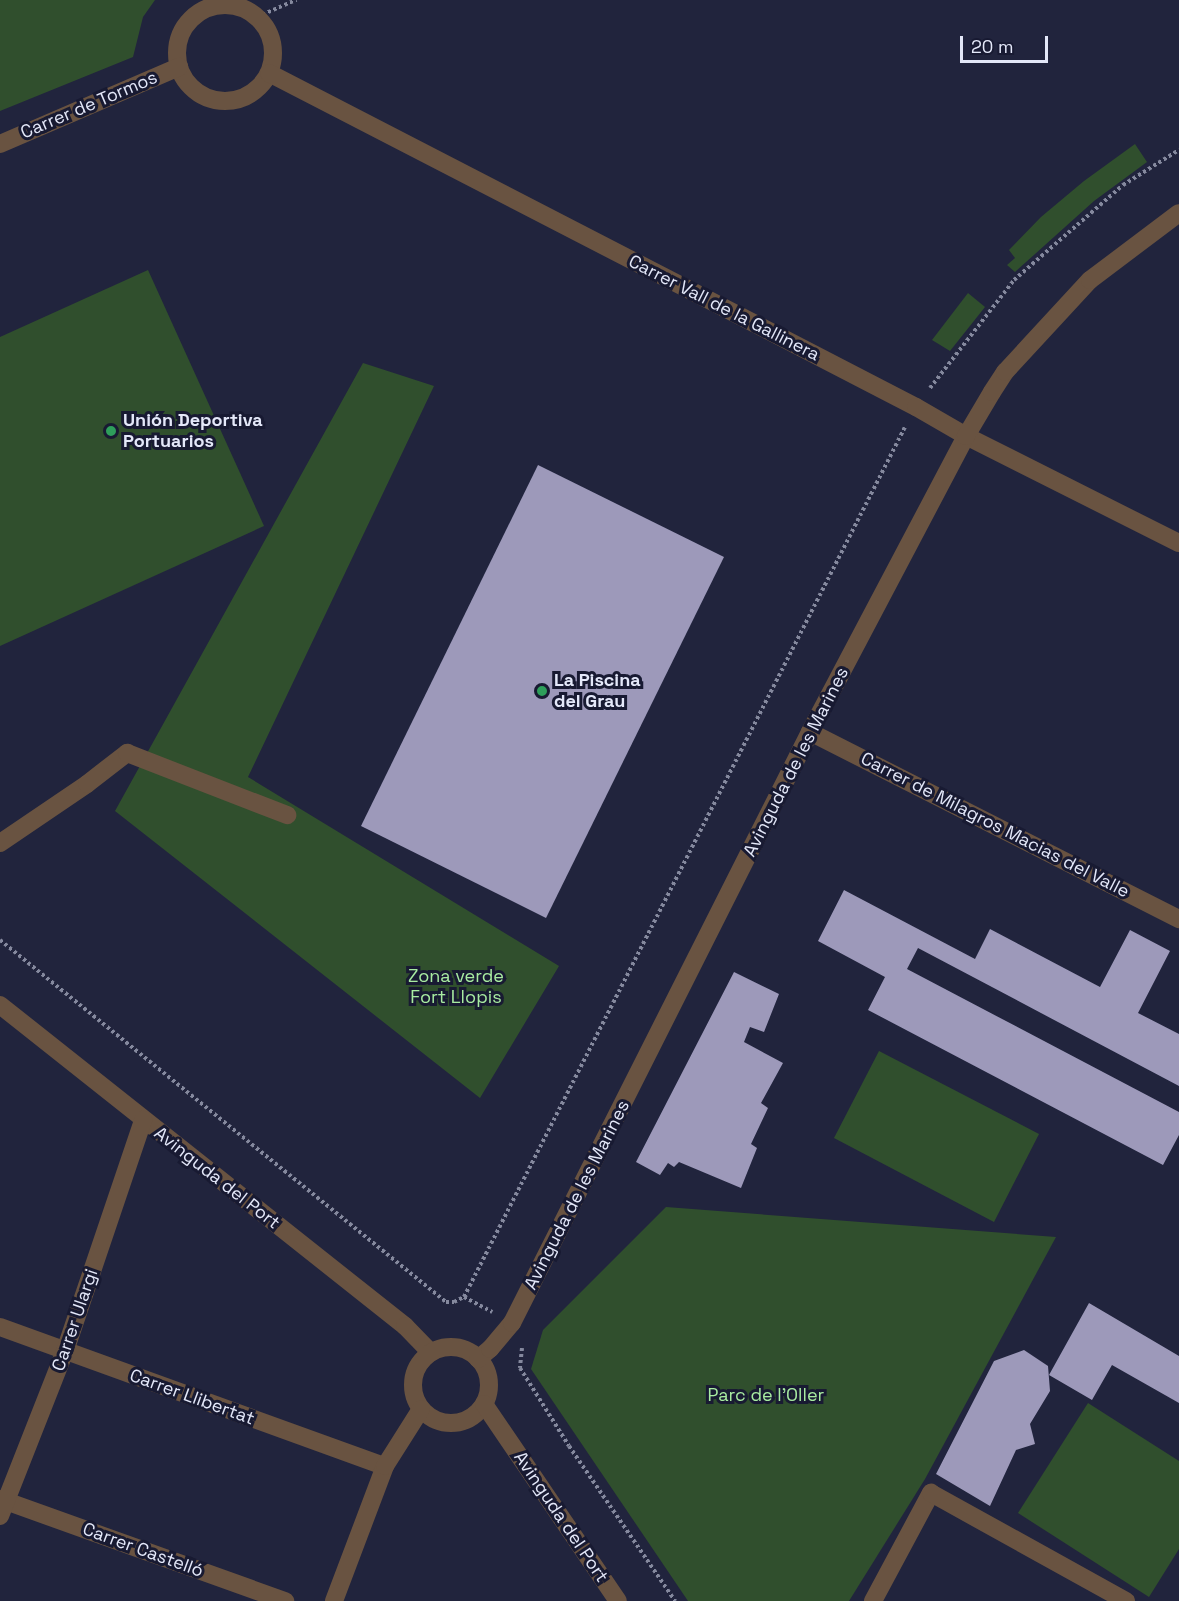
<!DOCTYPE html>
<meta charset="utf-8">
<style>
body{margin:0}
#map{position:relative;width:1179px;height:1601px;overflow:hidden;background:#21243d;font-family:"Space Grotesk",sans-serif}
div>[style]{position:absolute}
.green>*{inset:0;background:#304f2d}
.building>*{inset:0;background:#9d99ba}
.path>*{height:4px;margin-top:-2px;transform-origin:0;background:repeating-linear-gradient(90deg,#85899e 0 3px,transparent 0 6px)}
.minor>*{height:18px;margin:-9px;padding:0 9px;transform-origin:9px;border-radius:9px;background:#695341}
.minor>.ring{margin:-9px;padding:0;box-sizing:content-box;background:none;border:18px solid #695341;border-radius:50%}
.dots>*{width:16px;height:16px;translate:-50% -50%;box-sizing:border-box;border:3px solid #181a32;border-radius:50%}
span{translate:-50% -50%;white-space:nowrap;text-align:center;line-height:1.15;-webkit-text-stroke:6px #181a32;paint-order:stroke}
.street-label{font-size:18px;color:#e4e8f9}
.poi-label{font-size:18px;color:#e4e8f9;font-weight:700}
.left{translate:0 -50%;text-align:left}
.park-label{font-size:18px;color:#a8eca1}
.scale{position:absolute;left:960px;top:36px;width:88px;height:27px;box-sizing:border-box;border:3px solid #e4e8f9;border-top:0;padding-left:8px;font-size:18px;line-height:21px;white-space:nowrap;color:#e4e8f9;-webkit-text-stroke:4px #181a32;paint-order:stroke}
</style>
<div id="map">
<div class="green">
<i style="clip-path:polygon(0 0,155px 0,143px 17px,133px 57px,0 111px)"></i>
<i style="clip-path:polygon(1135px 144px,1147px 162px,1094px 201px,1015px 272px,1007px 265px,1015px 258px,1009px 250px,1041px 217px,1084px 181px)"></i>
<i style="clip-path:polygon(148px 270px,264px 526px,0 646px,0 337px)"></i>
<i style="clip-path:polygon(968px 293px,985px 307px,950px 351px,932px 340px)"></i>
<i style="clip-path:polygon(363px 363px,434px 386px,248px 777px,559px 966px,480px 1098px,115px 811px)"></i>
<i style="clip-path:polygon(879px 1051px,1039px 1134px,994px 1222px,834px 1138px)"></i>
<i style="clip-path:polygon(666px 1207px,1056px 1237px,925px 1479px,849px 1601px,688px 1601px,531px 1369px,543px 1330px)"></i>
<i style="clip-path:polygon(1088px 1403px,1179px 1461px,1179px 1549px,1149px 1597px,1018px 1513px)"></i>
</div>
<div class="building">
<i style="clip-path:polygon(538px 465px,724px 557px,546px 918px,361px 826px)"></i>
<i style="clip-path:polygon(844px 890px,975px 959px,990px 929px,1100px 987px,1130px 930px,1170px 951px,1138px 1013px,1179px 1034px,1179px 1086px,918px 948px,907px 969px,1179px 1112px,1179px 1135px,1163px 1165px,868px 1010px,885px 977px,818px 941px)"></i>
<i style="clip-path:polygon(734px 972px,779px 994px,764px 1032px,750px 1027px,744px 1042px,783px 1063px,761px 1103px,768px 1108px,751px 1144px,757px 1148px,741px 1188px,679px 1162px,674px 1167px,668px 1163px,660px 1175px,636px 1162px)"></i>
<i style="clip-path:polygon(1089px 1303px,1179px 1356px,1179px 1403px,1112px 1365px,1092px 1400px,1049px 1375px)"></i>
<i style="clip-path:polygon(1024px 1350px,1048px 1366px,1050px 1391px,1030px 1424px,1035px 1444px,1016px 1450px,990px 1506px,936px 1474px,994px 1361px)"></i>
</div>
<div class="path">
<i style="left:257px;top:17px;width:43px;rotate:-23.6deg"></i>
<i style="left:930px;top:388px;width:137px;rotate:-52.1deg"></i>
<i style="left:1014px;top:280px;width:145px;rotate:-41.1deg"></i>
<i style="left:1123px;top:185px;width:66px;rotate:-32deg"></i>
<i style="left:0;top:940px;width:574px;rotate:39.06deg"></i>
<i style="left:446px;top:1302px;width:8px"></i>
<i style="left:454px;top:1302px;width:11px;rotate:-27deg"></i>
<i style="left:464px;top:1297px;width:975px;rotate:-63.12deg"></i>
<i style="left:464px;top:1297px;width:32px;rotate:28deg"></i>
<i style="left:522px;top:1348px;width:20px;rotate:96deg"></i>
<i style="left:520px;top:1368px;width:92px;rotate:57.9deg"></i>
<i style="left:569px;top:1446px;width:188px;rotate:55.6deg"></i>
</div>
<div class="minor">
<i class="ring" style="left:177px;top:5px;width:78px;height:78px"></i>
<i style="left:269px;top:73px;width:728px;rotate:27.3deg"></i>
<i style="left:916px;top:407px;width:58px;rotate:30.1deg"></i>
<i style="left:966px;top:436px;width:238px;rotate:26.7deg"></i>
<i style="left:0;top:144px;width:195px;rotate:-23.3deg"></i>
<i style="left:810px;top:732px;width:414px;rotate:26.9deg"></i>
<i style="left:0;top:843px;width:105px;rotate:-34.1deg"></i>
<i style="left:87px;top:784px;width:51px;rotate:-37.8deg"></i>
<i style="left:127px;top:753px;width:172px;rotate:21.2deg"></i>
<i style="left:0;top:1005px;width:517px;rotate:38.4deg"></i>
<i style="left:405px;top:1326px;width:37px;rotate:46deg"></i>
<i style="left:0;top:1327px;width:409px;rotate:19.9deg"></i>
<i class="ring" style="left:413px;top:1347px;width:58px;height:58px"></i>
<i style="left:478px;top:1359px;width:16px;rotate:-40deg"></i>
<i style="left:490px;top:1349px;width:34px;rotate:-50deg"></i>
<i style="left:512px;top:1323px;width:662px;rotate:-63.24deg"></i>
<i style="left:810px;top:732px;width:335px;rotate:-62.2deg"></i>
<i style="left:966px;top:436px;width:51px;rotate:-59.4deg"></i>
<i style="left:992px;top:392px;width:24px;rotate:-57deg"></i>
<i style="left:1005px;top:372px;width:125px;rotate:-47.3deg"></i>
<i style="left:1090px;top:280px;width:111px;rotate:-37deg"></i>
<i style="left:484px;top:1404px;width:238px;rotate:55.8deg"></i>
<i style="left:0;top:1499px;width:303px;rotate:19.7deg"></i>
<i style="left:0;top:1516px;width:177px;rotate:-68.5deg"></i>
<i style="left:65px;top:1351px;width:244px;rotate:-71.3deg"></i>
<i style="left:334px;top:1601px;width:144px;rotate:-69.3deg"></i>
<i style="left:385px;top:1466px;width:67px;rotate:-57.7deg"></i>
<i style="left:873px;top:1601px;width:123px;rotate:-61.8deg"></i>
<i style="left:931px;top:1493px;width:223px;rotate:29deg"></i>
</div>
<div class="dots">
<i style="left:111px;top:431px;background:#2e9e5b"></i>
<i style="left:542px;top:691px;background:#2e9e5b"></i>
</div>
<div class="street-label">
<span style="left:89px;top:105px;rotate:-23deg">Carrer de Tormos</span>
<span style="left:724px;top:308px;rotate:27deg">Carrer Vall de la Gallinera</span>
<span style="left:796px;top:762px;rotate:-63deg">Avinguda de les Marines</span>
<span style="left:995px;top:825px;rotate:27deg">Carrer de Milagros Macias del Valle</span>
<span style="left:217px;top:1178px;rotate:38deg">Avinguda del Port</span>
<span style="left:577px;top:1195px;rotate:-63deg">Avinguda de les Marines</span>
<span style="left:75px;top:1320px;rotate:-71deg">Carrer Ulargi</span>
<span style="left:192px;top:1397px;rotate:20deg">Carrer Llibertat</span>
<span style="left:561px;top:1517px;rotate:56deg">Avinguda del Port</span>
<span style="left:143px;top:1550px;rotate:20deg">Carrer Castelló</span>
</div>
<div class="poi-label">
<span class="left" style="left:123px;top:431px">Unión Deportiva<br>Portuarios</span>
<span class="left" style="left:554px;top:691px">La Piscina<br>del Grau</span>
</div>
<div class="park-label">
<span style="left:456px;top:987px">Zona verde<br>Fort Llopis</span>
<span style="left:766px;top:1395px">Parc de l'Oller</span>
</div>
<div class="scale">20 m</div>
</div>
